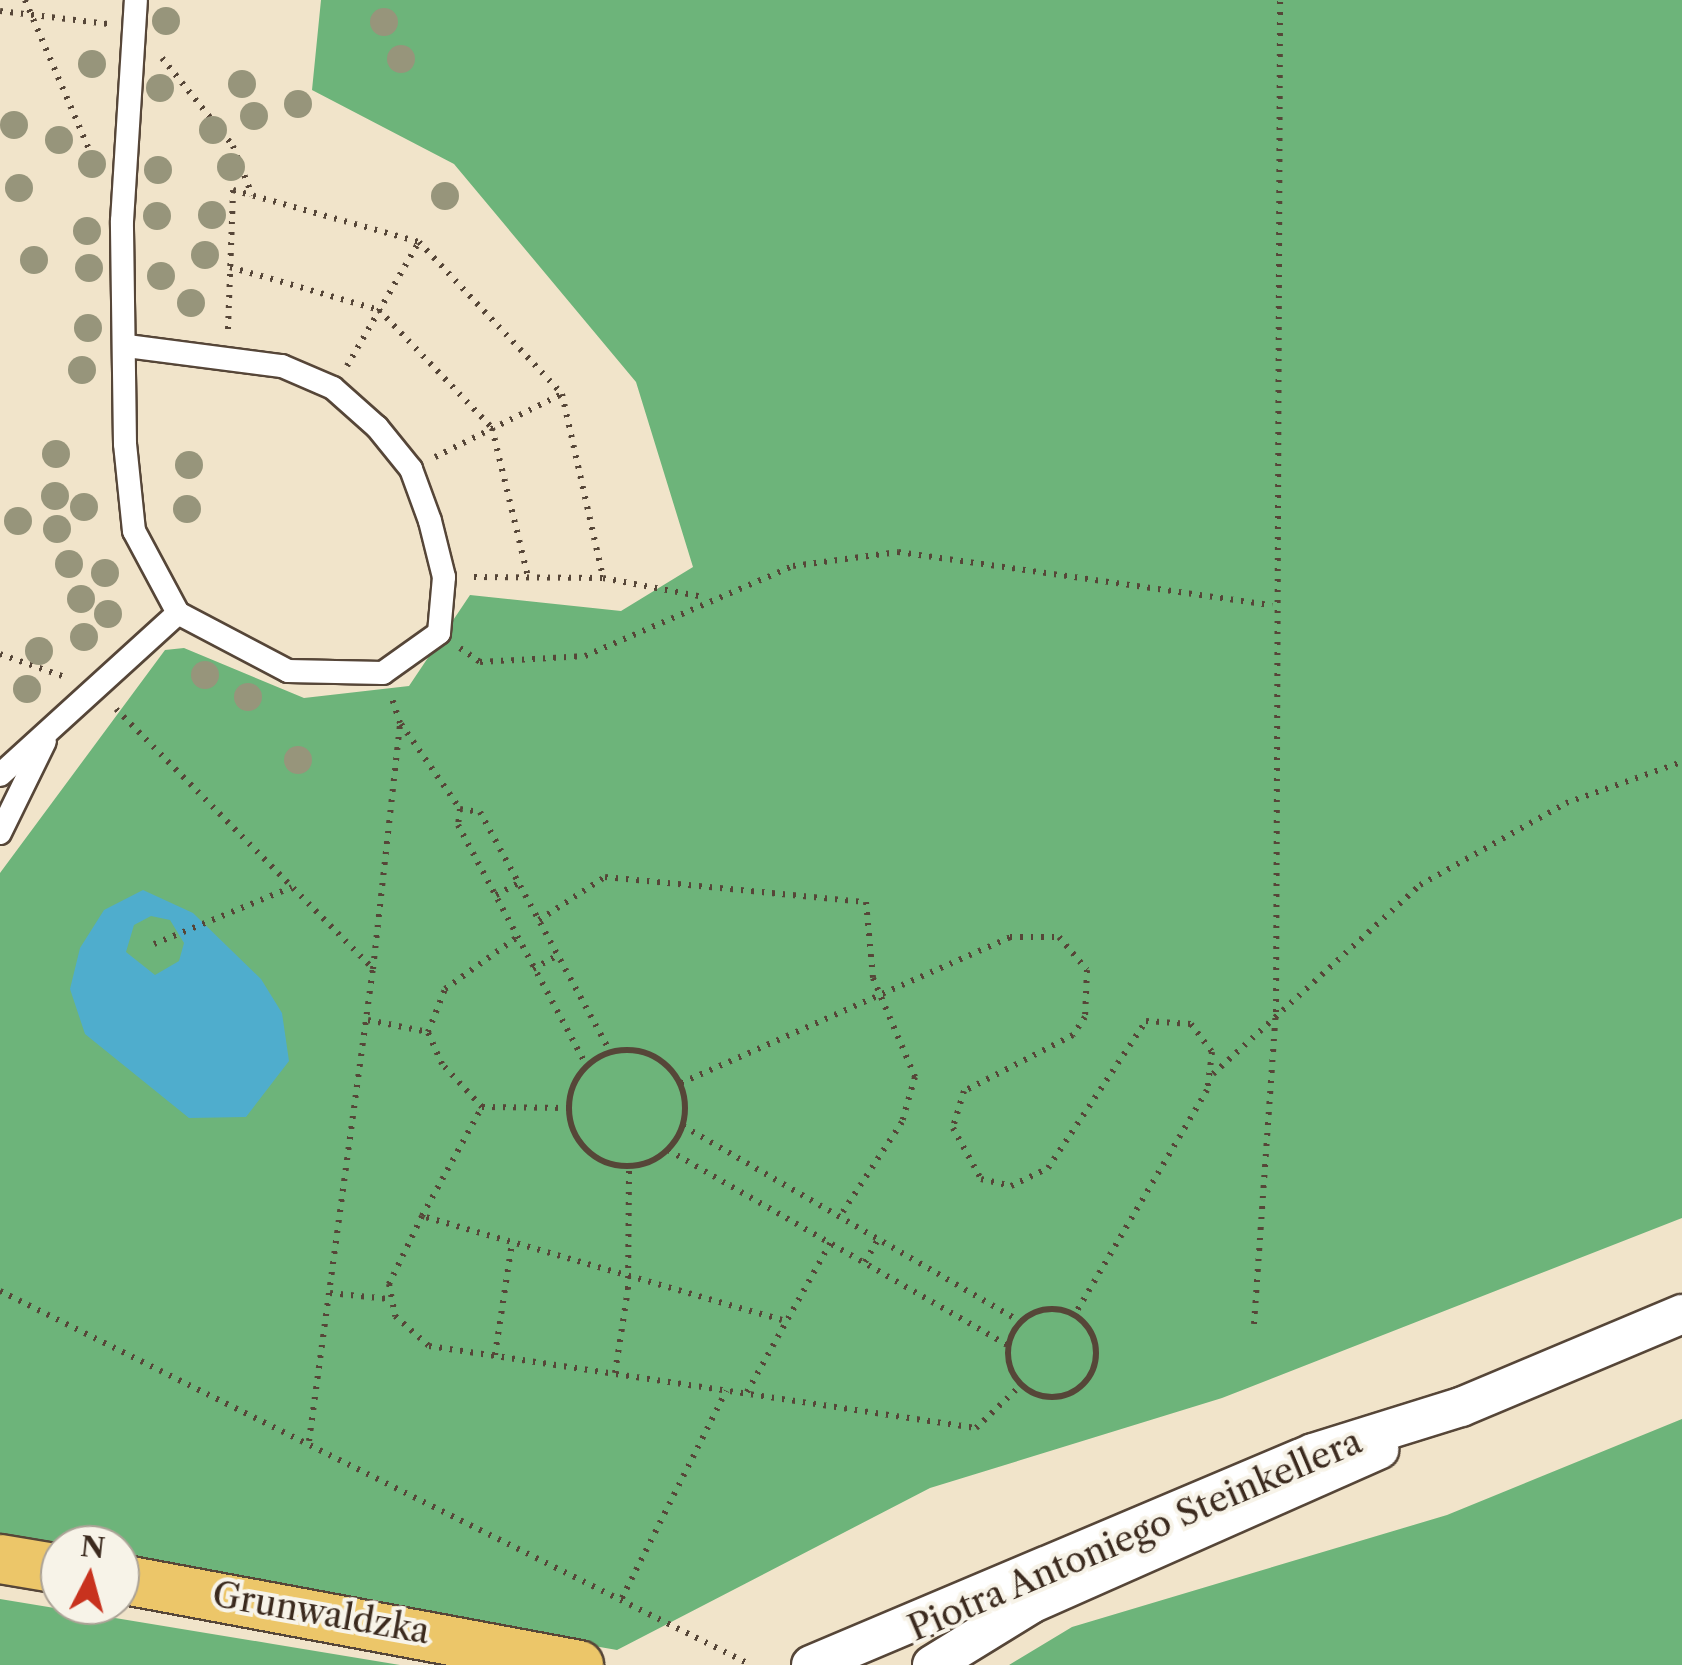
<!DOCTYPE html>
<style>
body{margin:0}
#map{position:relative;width:1682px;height:1665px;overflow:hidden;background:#f1e4ca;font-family:"Libre Caslon Text",serif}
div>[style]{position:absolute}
.forest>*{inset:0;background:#6db47a}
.water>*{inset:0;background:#4fadcd}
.path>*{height:6px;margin-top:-3px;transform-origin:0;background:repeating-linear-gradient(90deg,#564638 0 2.5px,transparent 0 10.5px)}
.path>.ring{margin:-3px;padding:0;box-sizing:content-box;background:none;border:6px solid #564638;border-radius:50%}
.roads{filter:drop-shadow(2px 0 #564638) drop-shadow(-2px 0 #564638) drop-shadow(0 2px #564638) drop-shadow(0 -2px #564638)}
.pedestrian>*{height:22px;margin:-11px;padding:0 11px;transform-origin:11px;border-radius:11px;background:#fff}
.tertiary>*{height:38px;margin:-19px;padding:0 19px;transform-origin:19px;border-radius:19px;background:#fff}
.primary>*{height:48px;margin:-24px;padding:0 24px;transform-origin:24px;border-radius:24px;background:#ecc669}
.trees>*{width:28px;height:28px;margin:-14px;border-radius:50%;background:#97957b}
span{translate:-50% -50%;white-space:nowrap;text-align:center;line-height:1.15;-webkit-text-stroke:8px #f7f3e8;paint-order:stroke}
.street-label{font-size:35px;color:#3b2a1e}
.north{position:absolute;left:40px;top:1525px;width:100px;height:100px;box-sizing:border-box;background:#f7f3e8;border:2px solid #aca397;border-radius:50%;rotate:6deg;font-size:28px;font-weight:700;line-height:40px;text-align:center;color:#3b2a1e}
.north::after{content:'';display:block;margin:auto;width:35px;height:45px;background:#c8321e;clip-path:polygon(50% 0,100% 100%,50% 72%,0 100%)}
</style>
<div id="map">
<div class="forest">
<i style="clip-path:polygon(321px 0,1682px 0,1682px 1218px,1222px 1398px,930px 1488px,617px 1650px,120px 1563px,120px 1545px,0 1542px,0 873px,165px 650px,184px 648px,304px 698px,409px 686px,470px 595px,621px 611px,693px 567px,636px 382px,454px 164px,312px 90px)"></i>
<i style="clip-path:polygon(1682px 1419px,1682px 1665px,1009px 1665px,1072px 1627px,1447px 1515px)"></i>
<i style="clip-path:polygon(0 1599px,273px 1644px,400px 1665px,0 1665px)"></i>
</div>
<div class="water">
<i style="clip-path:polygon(evenodd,143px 890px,193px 913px,261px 979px,282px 1013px,289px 1061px,246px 1117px,189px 1118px,85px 1034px,70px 989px,80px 948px,104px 910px,143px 890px,151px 916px,170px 920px,184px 943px,179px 961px,155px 975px,126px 952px,134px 925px,151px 916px)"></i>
</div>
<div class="path">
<i style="left:25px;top:0;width:175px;rotate:66.8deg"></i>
<i style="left:0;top:11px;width:109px;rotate:6.9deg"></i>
<i style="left:162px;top:58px;width:113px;rotate:51.1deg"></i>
<i style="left:233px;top:146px;width:53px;rotate:68.8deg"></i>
<i style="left:230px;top:267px;width:155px;rotate:16.1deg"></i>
<i style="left:379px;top:310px;width:163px;rotate:46.2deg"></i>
<i style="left:492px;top:428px;width:153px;rotate:76.4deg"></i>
<i style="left:228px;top:329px;width:139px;rotate:-87.9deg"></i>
<i style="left:233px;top:190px;width:193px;rotate:15.6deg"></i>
<i style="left:419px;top:242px;width:209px;rotate:46.7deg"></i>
<i style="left:562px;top:394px;width:189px;rotate:77.4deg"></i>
<i style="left:347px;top:366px;width:143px;rotate:-59.9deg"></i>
<i style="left:435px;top:457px;width:142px;rotate:-26.4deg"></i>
<i style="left:474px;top:577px;width:129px;rotate:0.4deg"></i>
<i style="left:603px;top:578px;width:103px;rotate:10.7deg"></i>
<i style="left:460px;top:648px;width:24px;rotate:35deg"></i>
<i style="left:480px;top:662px;width:105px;rotate:-3.3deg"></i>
<i style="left:585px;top:656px;width:227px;rotate:-23.4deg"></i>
<i style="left:793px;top:566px;width:106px;rotate:-7.6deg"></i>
<i style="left:898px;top:552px;width:378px;rotate:8.1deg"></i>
<i style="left:0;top:654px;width:69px;rotate:19.5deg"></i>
<i style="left:116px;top:709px;width:366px;rotate:45.3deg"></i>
<i style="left:401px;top:724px;width:103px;rotate:55.2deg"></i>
<i style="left:460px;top:809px;width:16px;rotate:97deg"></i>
<i style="left:458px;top:825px;width:272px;rotate:61.9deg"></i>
<i style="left:460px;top:809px;width:20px;rotate:9deg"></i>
<i style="left:480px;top:812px;width:272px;rotate:61.5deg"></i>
<i style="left:496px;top:895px;width:26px;rotate:-28deg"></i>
<i style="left:539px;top:920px;width:79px;rotate:-33.1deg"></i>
<i style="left:605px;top:877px;width:262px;rotate:5.5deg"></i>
<i style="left:866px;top:902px;width:76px;rotate:84.7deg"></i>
<i style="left:873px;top:978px;width:108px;rotate:67deg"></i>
<i style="left:915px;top:1077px;width:47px;rotate:106.1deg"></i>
<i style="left:902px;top:1122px;width:113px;rotate:123.4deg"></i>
<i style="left:154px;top:944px;width:149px;rotate:-22.4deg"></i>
<i style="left:533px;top:969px;width:29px;rotate:-29deg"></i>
<i style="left:368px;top:1020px;width:61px;rotate:11.3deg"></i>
<i class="ring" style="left:569px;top:1050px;width:110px;height:110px"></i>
<i style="left:1213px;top:1074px;width:280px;rotate:-42.4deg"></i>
<i style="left:1420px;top:885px;width:167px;rotate:-29.3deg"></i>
<i style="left:1566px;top:803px;width:123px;rotate:-19.5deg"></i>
<i style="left:681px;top:1083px;width:360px;rotate:-23.9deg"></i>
<i style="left:1010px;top:937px;width:49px"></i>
<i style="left:1059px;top:937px;width:43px;rotate:49.7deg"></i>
<i style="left:1087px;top:970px;width:47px;rotate:92.4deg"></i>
<i style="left:1085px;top:1017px;width:22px;rotate:124deg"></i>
<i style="left:1073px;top:1035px;width:123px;rotate:152.8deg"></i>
<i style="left:964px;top:1091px;width:39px;rotate:107deg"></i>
<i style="left:953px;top:1128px;width:58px;rotate:61.2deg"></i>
<i style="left:981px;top:1179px;width:31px;rotate:13deg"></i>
<i style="left:1011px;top:1186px;width:41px;rotate:-25.9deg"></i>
<i style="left:1048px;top:1168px;width:177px;rotate:-56.3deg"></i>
<i style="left:1146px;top:1021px;width:45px;rotate:3.8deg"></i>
<i style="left:1191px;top:1024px;width:35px;rotate:53deg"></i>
<i style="left:1212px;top:1052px;width:38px;rotate:97deg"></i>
<i style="left:1207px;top:1090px;width:260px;rotate:120.5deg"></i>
<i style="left:482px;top:1107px;width:59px;rotate:-132.9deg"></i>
<i style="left:442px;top:1064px;width:35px;rotate:-114deg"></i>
<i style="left:428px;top:1032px;width:46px;rotate:-68.4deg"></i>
<i style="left:445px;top:989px;width:87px;rotate:-35.7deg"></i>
<i style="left:683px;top:1126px;width:389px;rotate:30.1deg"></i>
<i style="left:668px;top:1150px;width:391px;rotate:29.9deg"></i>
<i style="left:422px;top:1216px;width:124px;rotate:-61.2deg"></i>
<i style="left:482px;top:1107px;width:85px;rotate:0.7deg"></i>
<i style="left:865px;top:1262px;width:28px;rotate:-60deg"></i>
<i style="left:0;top:1291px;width:839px;rotate:26.47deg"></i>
<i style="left:330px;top:1293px;width:59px;rotate:5.8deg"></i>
<i class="ring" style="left:1008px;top:1309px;width:82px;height:82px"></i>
<i style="left:782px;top:1320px;width:375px;rotate:-163.9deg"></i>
<i style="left:422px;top:1216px;width:76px;rotate:115.9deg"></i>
<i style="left:389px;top:1284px;width:33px;rotate:79deg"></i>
<i style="left:395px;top:1316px;width:45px;rotate:41.4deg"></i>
<i style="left:429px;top:1346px;width:553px;rotate:8.53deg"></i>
<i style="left:976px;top:1428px;width:62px;rotate:-43.7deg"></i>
<i style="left:1254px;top:1324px;width:313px;rotate:-86deg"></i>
<i style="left:1276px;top:1012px;width:1012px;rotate:-89.77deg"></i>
<i style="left:495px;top:1355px;width:113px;rotate:-81.4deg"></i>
<i style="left:615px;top:1373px;width:85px;rotate:-81.2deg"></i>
<i style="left:628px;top:1289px;width:122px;rotate:-89.5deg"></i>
<i style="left:747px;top:1392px;width:172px;rotate:-60.8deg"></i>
<i style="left:309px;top:1441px;width:476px;rotate:-82.3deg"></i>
<i style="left:373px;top:969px;width:247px;rotate:-83.7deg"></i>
<i style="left:400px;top:723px;width:25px;rotate:-108deg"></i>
<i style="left:622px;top:1598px;width:232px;rotate:-63.3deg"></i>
</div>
<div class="roads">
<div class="pedestrian">
<i style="left:127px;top:346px;width:156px;rotate:7.4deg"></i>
<i style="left:282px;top:366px;width:56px;rotate:23.3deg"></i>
<i style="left:333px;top:388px;width:59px;rotate:41.6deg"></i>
<i style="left:377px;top:427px;width:54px;rotate:51deg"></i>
<i style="left:411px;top:469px;width:55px;rotate:69.9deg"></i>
<i style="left:430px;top:521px;width:58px;rotate:76deg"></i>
<i style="left:444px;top:577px;width:56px;rotate:95.1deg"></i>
<i style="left:439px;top:633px;width:69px;rotate:144.5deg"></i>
<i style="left:383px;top:673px;width:95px;rotate:-178.8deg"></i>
<i style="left:288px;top:671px;width:124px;rotate:-152.2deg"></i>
<i style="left:178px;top:613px;width:93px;rotate:-118.2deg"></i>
<i style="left:134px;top:531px;width:87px;rotate:-95.9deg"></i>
<i style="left:125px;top:444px;width:223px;rotate:-90.8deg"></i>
<i style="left:122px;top:221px;width:221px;rotate:-86.4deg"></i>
<i style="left:0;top:775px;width:241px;rotate:-42.3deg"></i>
<i style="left:0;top:833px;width:102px;rotate:-63.9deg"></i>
</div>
<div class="tertiary">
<i style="left:811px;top:1665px;width:545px;rotate:-22.89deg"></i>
<i style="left:1313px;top:1453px;width:155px;rotate:-17.3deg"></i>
<i style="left:1461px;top:1407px;width:240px;rotate:-22.8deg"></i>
<i style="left:932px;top:1665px;width:116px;rotate:-31.6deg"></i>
<i style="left:1031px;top:1604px;width:381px;rotate:-23.9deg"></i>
</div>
<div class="primary">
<i style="left:0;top:1559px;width:61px;rotate:9.5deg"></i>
<i style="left:120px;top:1579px;width:467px;rotate:10.6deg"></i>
</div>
</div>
<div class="trees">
<i style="left:166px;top:21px"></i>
<i style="left:384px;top:22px"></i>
<i style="left:401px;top:59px"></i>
<i style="left:92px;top:64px"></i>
<i style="left:242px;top:84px"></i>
<i style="left:160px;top:88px"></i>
<i style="left:298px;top:104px"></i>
<i style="left:254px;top:116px"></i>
<i style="left:14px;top:125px"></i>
<i style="left:213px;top:130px"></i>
<i style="left:59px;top:140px"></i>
<i style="left:92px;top:164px"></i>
<i style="left:231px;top:167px"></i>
<i style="left:158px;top:170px"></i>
<i style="left:19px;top:188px"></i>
<i style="left:445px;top:196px"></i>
<i style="left:212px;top:215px"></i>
<i style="left:157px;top:216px"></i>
<i style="left:87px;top:231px"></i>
<i style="left:205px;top:255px"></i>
<i style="left:34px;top:260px"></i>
<i style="left:89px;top:268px"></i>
<i style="left:161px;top:276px"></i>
<i style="left:191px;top:303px"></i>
<i style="left:88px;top:328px"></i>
<i style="left:82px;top:370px"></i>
<i style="left:56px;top:454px"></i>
<i style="left:189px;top:465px"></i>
<i style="left:55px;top:496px"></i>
<i style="left:84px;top:507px"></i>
<i style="left:187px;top:509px"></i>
<i style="left:18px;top:521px"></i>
<i style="left:57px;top:529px"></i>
<i style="left:69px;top:564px"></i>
<i style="left:105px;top:573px"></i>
<i style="left:81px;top:599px"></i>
<i style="left:108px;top:614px"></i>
<i style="left:84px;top:637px"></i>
<i style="left:39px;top:651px"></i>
<i style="left:205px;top:675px"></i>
<i style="left:27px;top:689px"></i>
<i style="left:248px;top:697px"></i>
<i style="left:298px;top:760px"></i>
</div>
<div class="street-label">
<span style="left:1135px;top:1535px;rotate:-23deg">Piotra Antoniego Steinkellera</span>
<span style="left:321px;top:1613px;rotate:10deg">Grunwaldzka</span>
</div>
<div class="north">N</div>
</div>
